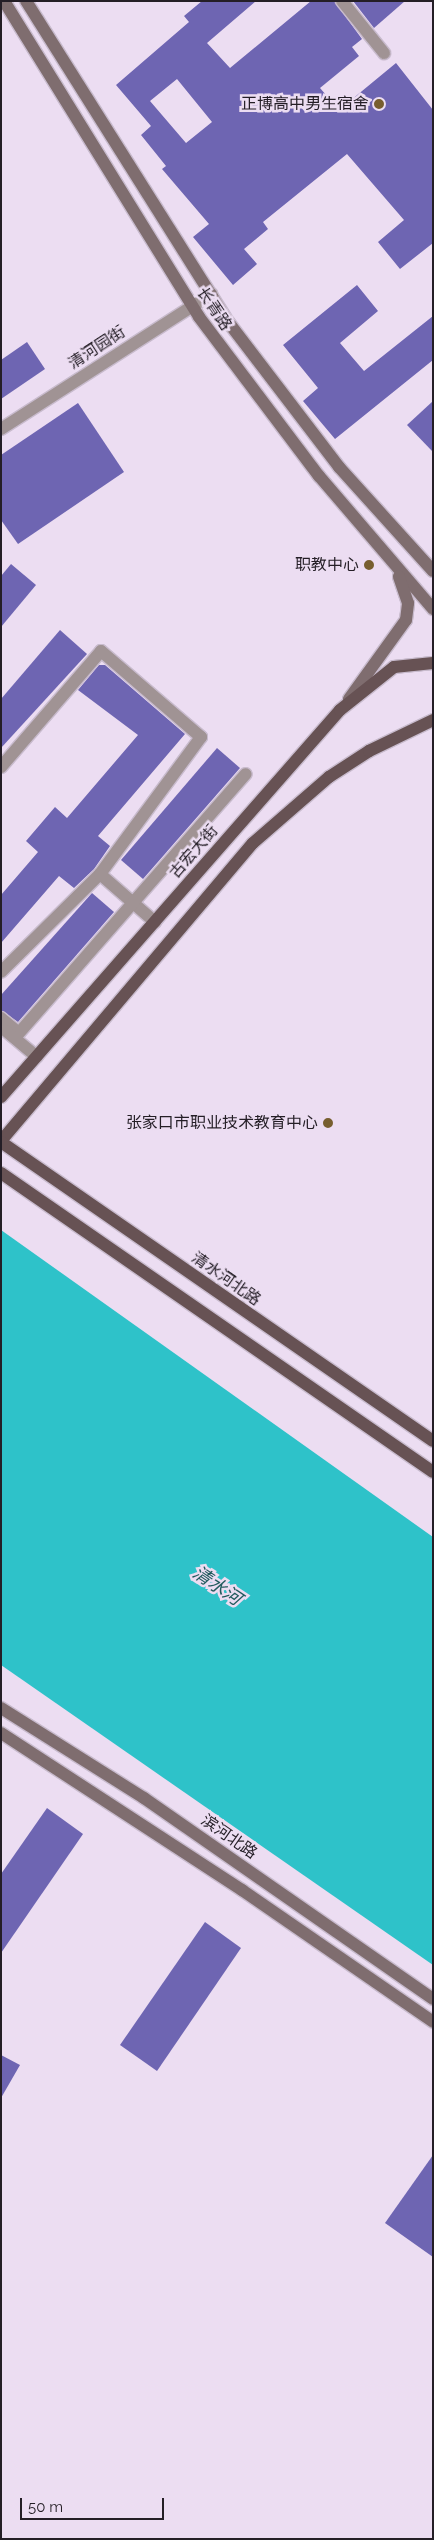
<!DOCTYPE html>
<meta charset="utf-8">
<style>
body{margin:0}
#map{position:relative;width:434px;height:2540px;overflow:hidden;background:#ecddf2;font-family:Raleway,"Noto Sans SC",sans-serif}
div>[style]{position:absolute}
.water>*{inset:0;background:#2ec2c9}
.building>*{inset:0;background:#6e65b2}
.roads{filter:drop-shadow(1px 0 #c8bbcd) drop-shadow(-1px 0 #c8bbcd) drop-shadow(0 1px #c8bbcd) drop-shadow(0 -1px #c8bbcd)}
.minor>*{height:12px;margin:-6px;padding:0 6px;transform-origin:6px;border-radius:6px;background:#a09394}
.tertiary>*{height:12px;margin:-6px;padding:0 6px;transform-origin:6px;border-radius:6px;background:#a09394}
.secondary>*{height:12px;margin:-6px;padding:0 6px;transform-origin:6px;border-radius:6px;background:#7f6d6f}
.primary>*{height:12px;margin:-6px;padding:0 6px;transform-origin:6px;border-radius:6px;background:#675254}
.dots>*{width:14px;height:14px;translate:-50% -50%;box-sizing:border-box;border:2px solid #ecddf2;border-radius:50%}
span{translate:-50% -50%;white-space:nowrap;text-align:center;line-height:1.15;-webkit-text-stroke:5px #ecddf2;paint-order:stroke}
.poi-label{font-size:16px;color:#241e26}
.right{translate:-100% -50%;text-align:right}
.street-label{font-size:16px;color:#241e26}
.water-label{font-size:18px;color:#225b5e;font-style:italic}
.frame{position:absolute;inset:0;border:2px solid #241e26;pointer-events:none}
.scale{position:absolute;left:20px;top:2498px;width:144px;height:22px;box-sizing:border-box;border:2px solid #241e26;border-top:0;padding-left:6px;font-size:15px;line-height:18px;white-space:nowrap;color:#241e26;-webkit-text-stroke:4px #ecddf2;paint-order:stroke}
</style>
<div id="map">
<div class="water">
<i style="clip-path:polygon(1px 1230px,433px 1537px,433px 1965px,1px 1665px)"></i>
</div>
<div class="building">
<i style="clip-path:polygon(evenodd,202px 1px,256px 1px,207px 43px,230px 68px,311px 1px,334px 1px,362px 39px,352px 47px,359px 56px,320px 88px,339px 110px,396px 63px,433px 110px,433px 243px,400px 269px,378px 242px,404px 220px,347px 154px,263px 222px,268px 229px,244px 249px,257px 264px,233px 285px,193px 237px,209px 224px,162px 169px,166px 166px,141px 135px,151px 126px,116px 85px,189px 22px,184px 16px,202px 1px,177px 79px,212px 122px,186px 143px,150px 101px,177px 79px)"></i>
<i style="clip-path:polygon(353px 1px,405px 1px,374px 28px)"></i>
<i style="clip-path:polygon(357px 285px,378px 311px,340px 343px,364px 371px,433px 316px,433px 360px,335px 439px,303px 401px,318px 388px,283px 345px)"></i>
<i style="clip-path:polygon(27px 342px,45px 369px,1px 399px,1px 360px)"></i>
<i style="clip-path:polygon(433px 401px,433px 452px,407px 425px)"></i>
<i style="clip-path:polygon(78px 403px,124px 472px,18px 544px,1px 520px,1px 455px)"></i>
<i style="clip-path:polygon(11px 564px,36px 585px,1px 627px,1px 576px)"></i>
<i style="clip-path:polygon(60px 630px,87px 654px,1px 748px,1px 699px)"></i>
<i style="clip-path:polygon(99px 665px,105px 665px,185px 734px,98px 836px,110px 846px,94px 869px,74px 888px,59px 876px,1px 943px,1px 895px,38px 852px,26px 841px,55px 807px,67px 818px,138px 735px,78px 690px)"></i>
<i style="clip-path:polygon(217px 748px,240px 768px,143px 879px,121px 860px)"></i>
<i style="clip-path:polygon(92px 893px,114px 912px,18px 1022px,1px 1010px,1px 995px)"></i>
<i style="clip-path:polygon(47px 1808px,83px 1834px,1px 1953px,1px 1874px)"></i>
<i style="clip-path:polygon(205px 1922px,241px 1948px,157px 2071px,120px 2045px)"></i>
<i style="clip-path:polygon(1px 2055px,20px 2065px,1px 2098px)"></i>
<i style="clip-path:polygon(433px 2155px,433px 2257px,385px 2223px)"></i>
</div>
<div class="roads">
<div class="minor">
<i style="left:342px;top:1px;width:67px;rotate:51.1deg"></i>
<i style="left:1px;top:767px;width:153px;rotate:-49.2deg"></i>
<i style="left:101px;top:651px;width:132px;rotate:40.7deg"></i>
<i style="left:201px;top:737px;width:170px;rotate:126.4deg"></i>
<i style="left:100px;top:874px;width:139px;rotate:135.3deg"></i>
<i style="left:100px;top:874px;width:73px;rotate:41.1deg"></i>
<i style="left:1px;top:1018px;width:23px;rotate:40deg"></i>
<i style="left:19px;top:1033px;width:344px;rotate:-48.8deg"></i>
<i style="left:6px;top:1031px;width:40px;rotate:40deg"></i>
</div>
<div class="tertiary">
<i style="left:1px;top:429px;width:250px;rotate:-32.7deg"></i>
</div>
<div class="secondary">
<i style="left:4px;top:1px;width:371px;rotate:58.3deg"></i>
<i style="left:199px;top:317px;width:199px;rotate:53deg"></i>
<i style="left:319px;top:476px;width:175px;rotate:49.4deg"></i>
<i style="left:26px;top:1px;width:381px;rotate:57.8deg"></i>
<i style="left:229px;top:323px;width:181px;rotate:52.6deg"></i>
<i style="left:339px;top:467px;width:140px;rotate:47.9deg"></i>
<i style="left:349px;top:699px;width:97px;rotate:-54.2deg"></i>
<i style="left:406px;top:620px;width:17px;rotate:-83deg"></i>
<i style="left:408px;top:603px;width:28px;rotate:-109deg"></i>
<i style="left:1px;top:1708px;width:169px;rotate:32.2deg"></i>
<i style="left:144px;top:1798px;width:352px;rotate:34.8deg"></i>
<i style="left:1px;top:1733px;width:288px;rotate:33.1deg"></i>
<i style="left:242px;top:1890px;width:232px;rotate:34.6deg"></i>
</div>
<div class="primary">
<i style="left:1px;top:1097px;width:514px;rotate:-48.78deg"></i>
<i style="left:340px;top:710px;width:69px;rotate:-38.5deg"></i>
<i style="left:394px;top:667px;width:39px;rotate:-6deg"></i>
<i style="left:1px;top:1141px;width:390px;rotate:-49.8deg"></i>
<i style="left:253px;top:843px;width:101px;rotate:-41deg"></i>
<i style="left:329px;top:777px;width:48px;rotate:-33deg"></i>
<i style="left:369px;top:751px;width:71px;rotate:-25.8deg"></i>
<i style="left:1px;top:1142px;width:525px;rotate:34.69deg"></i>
<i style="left:1px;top:1173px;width:525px;rotate:34.69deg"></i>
</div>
</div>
<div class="dots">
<i style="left:379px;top:104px;background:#775e2f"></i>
<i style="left:369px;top:565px;background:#775e2f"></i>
<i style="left:328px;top:1123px;background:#775e2f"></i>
</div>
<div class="poi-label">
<span class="right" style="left:369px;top:104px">正博高中男生宿舍</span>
<span class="right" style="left:359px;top:565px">职教中心</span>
<span class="right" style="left:318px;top:1123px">张家口市职业技术教育中心</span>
</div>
<div class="street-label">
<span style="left:214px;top:309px;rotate:56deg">长青路</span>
<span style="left:97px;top:348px;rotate:-33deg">清河园街</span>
<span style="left:194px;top:852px;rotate:-49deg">古宏大街</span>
<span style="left:226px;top:1279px;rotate:35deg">清水河北路</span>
<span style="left:229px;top:1837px;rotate:35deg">滨河北路</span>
</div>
<div class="water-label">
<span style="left:217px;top:1586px;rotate:34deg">清水河</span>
</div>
<div class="frame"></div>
<div class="scale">50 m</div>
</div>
